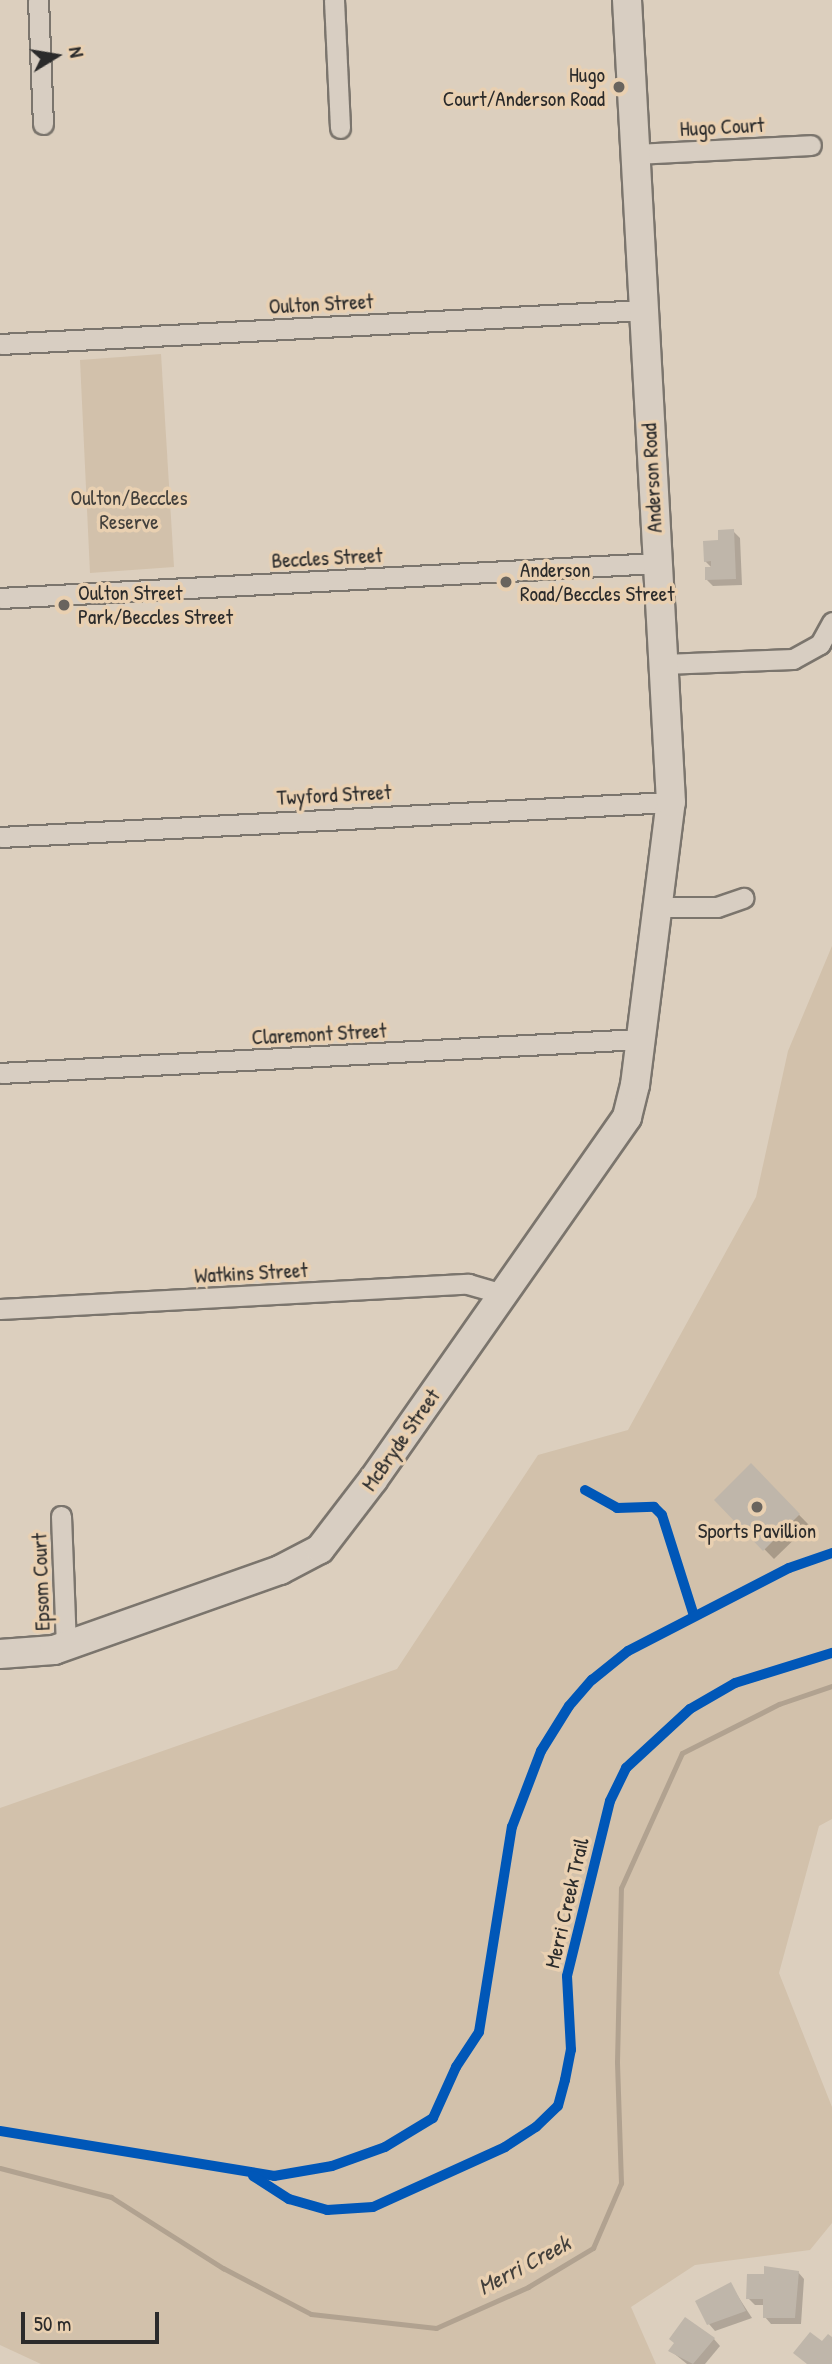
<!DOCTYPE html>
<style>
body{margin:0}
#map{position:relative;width:832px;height:2364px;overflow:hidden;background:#dccfbe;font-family:"Patrick Hand",sans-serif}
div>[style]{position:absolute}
.green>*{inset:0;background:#d2c1ab}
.shadow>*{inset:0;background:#0003}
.stream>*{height:5px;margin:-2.5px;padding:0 2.5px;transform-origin:2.5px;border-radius:2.5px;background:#b1a290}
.building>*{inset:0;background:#bfb6aa}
.roads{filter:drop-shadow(2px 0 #7b756d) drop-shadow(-2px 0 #7b756d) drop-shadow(0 2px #7b756d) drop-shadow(0 -2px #7b756d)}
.street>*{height:19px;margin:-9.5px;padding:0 9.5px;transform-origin:9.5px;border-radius:9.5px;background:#d8cec2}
.secondary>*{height:28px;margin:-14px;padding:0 14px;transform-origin:14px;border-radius:14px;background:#d8cec2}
.cycleway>*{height:10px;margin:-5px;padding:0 5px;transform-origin:5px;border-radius:5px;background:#0057b8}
.dots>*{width:19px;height:19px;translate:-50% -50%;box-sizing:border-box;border:4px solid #e9d0b1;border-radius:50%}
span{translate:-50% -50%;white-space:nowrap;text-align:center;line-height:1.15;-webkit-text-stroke:7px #e9d0b1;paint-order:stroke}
.poi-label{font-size:21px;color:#2b2b2b}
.right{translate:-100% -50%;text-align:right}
.left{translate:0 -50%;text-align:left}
.street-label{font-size:21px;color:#2b2b2b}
.park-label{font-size:21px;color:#43403c}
.water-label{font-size:23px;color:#423f3b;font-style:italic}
.north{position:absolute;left:21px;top:21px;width:70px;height:70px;-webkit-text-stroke:5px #e9d0b1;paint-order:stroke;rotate:79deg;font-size:19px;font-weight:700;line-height:28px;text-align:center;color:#2b2b2b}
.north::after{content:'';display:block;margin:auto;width:24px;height:32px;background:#2b2b2b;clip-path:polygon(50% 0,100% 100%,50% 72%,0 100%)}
.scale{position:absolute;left:21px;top:2312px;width:138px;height:32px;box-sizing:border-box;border:4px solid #2b2b2b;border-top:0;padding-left:9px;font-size:21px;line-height:24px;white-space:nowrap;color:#2b2b2b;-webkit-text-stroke:5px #e9d0b1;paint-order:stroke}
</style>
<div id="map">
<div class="green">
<i style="clip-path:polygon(161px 354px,174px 567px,90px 573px,80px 360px)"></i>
<i style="clip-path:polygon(832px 946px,832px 1819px,819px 1826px,779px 1973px,832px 2107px,832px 2223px,810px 2250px,695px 2265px,631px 2307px,656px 2364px,41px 2364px,0 2345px,0 1808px,397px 1669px,538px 1455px,628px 1430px,756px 1197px,788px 1051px)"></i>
</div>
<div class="shadow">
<i style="clip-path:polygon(733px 531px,740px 538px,742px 585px,713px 586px,707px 580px,713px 569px,705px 561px)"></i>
<i style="clip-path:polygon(751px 1466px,809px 1525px,774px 1559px,716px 1500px)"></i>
<i style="clip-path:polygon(798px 2272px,804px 2279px,801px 2324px,771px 2324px,765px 2317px,765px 2305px,755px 2305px,748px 2298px)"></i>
<i style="clip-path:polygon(730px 2284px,752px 2318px,715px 2331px,709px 2324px)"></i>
<i style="clip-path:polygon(714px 2339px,720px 2346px,705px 2364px,687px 2364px,671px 2351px,676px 2344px)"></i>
</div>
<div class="stream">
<i style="left:0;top:2168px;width:115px;rotate:14.6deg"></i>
<i style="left:111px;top:2197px;width:133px;rotate:32.4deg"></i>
<i style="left:223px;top:2268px;width:99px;rotate:27.6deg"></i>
<i style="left:311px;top:2314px;width:126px;rotate:6.4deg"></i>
<i style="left:436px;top:2328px;width:101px;rotate:-24deg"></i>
<i style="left:528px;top:2287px;width:76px;rotate:-31deg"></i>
<i style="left:593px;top:2248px;width:71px;rotate:-66.7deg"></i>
<i style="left:621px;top:2183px;width:121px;rotate:-91.9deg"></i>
<i style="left:617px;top:2062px;width:174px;rotate:-88.7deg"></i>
<i style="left:621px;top:1888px;width:148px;rotate:-65.7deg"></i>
<i style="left:682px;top:1753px;width:109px;rotate:-26.8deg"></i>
<i style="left:779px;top:1704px;width:56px;rotate:-18.8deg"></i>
</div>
<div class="building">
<i style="clip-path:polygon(734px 529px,736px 579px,705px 580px,705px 567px,711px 567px,711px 561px,704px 562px,703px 541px,718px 540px,718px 530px)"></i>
<i style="clip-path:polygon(751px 1463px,800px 1514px,763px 1551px,714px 1500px)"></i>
<i style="clip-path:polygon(764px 2266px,799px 2271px,795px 2318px,763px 2318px,763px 2299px,746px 2299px,747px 2274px,764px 2274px)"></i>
<i style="clip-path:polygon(731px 2282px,746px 2311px,707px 2325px,695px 2301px)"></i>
<i style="clip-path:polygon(685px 2317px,715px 2338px,693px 2364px,668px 2351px,674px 2343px,669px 2339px)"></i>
<i style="clip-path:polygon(810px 2332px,822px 2341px,828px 2334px,832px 2337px,832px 2364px,807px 2364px,793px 2353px)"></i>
</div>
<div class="roads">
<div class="street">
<i style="left:38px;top:0;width:124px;rotate:87.7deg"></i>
<i style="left:334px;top:0;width:128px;rotate:87.3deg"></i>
<i style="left:635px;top:154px;width:176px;rotate:-2.9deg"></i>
<i style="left:0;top:344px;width:645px;rotate:-3.02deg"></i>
<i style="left:0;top:598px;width:658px;rotate:-3.05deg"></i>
<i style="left:663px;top:664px;width:130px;rotate:-2.2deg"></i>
<i style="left:793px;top:659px;width:31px;rotate:-29deg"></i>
<i style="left:820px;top:644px;width:25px;rotate:-61deg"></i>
<i style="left:0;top:837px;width:672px;rotate:-2.99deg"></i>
<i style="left:658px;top:907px;width:59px"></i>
<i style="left:717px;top:907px;width:28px;rotate:-19deg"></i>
<i style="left:0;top:1073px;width:642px;rotate:-3.04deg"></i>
<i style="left:0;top:1309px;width:469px;rotate:-3.1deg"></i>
<i style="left:468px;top:1284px;width:36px;rotate:16deg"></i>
<i style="left:61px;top:1516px;width:130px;rotate:87.8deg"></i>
</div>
<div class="secondary">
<i style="left:0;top:1654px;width:54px;rotate:-4.2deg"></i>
<i style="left:54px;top:1650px;width:240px;rotate:-19.5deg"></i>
<i style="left:280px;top:1570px;width:45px;rotate:-27.7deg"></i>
<i style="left:320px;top:1549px;width:87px;rotate:-52.5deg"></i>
<i style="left:373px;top:1480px;width:443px;rotate:-55deg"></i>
<i style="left:627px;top:1117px;width:33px;rotate:-76deg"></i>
<i style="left:635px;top:1085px;width:285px;rotate:-82.8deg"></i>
<i style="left:671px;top:802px;width:803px;rotate:-93.14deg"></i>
</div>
</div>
<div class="cycleway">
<i style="left:585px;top:1490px;width:37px;rotate:29deg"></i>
<i style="left:617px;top:1508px;width:37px;rotate:-2deg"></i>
<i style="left:654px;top:1507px;width:11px;rotate:45deg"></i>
<i style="left:662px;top:1515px;width:106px;rotate:72.4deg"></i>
<i style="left:0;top:2131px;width:278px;rotate:9.3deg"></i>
<i style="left:274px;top:2176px;width:59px;rotate:-9.8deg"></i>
<i style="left:332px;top:2166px;width:56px;rotate:-19.7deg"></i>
<i style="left:385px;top:2147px;width:56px;rotate:-31.1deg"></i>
<i style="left:433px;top:2118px;width:56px;rotate:-65.7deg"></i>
<i style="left:456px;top:2067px;width:42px;rotate:-56.7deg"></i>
<i style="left:479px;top:2032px;width:208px;rotate:-80.9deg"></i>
<i style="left:512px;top:1827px;width:81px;rotate:-69.1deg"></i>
<i style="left:541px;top:1751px;width:53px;rotate:-58.1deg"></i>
<i style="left:569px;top:1706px;width:35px;rotate:-49deg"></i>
<i style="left:592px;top:1680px;width:46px;rotate:-38.9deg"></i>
<i style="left:628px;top:1651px;width:181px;rotate:-27.3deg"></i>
<i style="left:789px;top:1568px;width:46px;rotate:-19.2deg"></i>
<i style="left:253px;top:2176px;width:43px;rotate:32.6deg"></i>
<i style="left:289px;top:2199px;width:40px;rotate:16deg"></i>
<i style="left:327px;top:2210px;width:46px;rotate:-3.7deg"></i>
<i style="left:373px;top:2207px;width:145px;rotate:-24.4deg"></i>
<i style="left:505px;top:2147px;width:37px;rotate:-33deg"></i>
<i style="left:536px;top:2127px;width:30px;rotate:-44deg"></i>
<i style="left:558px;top:2106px;width:27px;rotate:-75deg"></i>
<i style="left:565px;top:2080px;width:31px;rotate:-79deg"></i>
<i style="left:571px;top:2050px;width:74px;rotate:-93.1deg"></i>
<i style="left:567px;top:1976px;width:180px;rotate:-76.2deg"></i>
<i style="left:610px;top:1801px;width:37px;rotate:-64deg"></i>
<i style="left:626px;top:1768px;width:87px;rotate:-42.7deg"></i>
<i style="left:690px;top:1709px;width:52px;rotate:-30deg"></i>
<i style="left:735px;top:1683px;width:102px;rotate:-17.2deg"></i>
</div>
<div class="dots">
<i style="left:619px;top:87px;background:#69645e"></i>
<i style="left:506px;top:582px;background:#69645e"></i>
<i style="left:64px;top:605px;background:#69645e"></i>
<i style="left:757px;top:1507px;background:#69645e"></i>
</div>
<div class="poi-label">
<span class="right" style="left:605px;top:87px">Hugo<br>Court/Anderson Road</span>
<span class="left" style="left:520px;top:582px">Anderson<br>Road/Beccles Street</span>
<span class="left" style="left:78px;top:605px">Oulton Street<br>Park/Beccles Street</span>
<span style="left:757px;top:1531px">Sports Pavillion</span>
</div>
<div class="street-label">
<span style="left:722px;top:127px;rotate:-3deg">Hugo Court</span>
<span style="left:321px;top:304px;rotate:-3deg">Oulton Street</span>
<span style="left:652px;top:478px;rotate:-93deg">Anderson Road</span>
<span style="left:327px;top:558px;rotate:-3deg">Beccles Street</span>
<span style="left:334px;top:795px;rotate:-3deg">Twyford Street</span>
<span style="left:319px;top:1034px;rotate:-3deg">Claremont Street</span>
<span style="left:251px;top:1273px;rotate:-3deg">Watkins Street</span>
<span style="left:401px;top:1440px;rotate:-55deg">McBryde Street</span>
<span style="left:41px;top:1582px;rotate:-92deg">Epsom Court</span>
<span style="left:567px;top:1903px;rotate:-77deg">Merri Creek Trail</span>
</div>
<div class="park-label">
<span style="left:129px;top:510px">Oulton/Beccles<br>Reserve</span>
</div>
<div class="water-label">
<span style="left:524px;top:2265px;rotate:-28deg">Merri Creek</span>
</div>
<div class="north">N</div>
<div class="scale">50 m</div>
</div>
